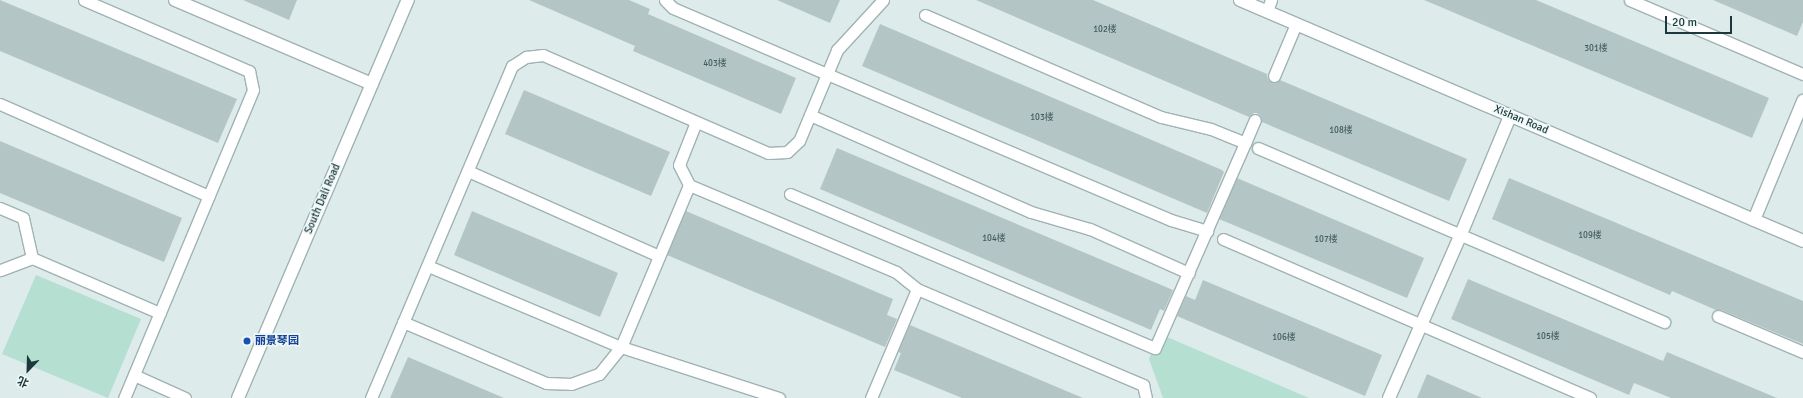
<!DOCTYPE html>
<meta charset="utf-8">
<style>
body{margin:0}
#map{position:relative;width:1803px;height:398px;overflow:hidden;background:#deebeb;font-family:Signika,"Noto Sans SC",sans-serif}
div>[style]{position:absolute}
.green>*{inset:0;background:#b4dfd1}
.building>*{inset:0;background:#b3c6c5}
.roads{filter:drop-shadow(1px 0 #a0b2b3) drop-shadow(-1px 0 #a0b2b3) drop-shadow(0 1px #a0b2b3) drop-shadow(0 -1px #a0b2b3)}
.service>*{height:11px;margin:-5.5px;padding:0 5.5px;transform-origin:5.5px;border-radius:5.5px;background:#fff}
.minor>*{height:12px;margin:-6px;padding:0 6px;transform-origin:6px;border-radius:6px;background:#fff}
.tertiary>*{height:12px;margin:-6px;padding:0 6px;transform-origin:6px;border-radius:6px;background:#fff}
.dots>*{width:11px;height:11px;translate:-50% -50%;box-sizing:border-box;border:2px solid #eef8f7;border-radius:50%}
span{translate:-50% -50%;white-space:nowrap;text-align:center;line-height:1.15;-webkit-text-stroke:3.5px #eef8f7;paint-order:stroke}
.number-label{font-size:9px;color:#425c5e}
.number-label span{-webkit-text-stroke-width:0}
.street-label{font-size:11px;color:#1d383c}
.transit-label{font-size:11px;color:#164399;font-weight:700}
.left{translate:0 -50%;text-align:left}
.north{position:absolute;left:8px;top:350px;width:40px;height:40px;-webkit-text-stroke:3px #eef8f7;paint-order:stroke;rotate:203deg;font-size:11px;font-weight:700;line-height:16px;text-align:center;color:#1d383c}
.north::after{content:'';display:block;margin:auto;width:14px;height:18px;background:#1d383c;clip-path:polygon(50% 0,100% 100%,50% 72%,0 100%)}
.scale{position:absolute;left:1665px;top:16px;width:67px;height:18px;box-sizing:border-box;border:2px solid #1d383c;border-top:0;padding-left:5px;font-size:12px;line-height:14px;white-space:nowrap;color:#1d383c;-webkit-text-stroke:3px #eef8f7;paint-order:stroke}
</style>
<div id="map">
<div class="green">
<i style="clip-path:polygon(36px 275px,141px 319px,108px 398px,2px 354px)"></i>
<i style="clip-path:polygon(1160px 334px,1309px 398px,1163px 398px,1149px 359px)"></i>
</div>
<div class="building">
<i style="clip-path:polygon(0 0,237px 99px,218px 143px,0 51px)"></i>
<i style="clip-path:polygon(243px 0,297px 0,289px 20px)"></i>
<i style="clip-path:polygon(529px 0,629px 0,650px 9px,648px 14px,796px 78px,781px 114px,633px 51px,635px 46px)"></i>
<i style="clip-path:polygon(777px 0,840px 0,830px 23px)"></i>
<i style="clip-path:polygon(976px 0,1093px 0,1267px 74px,1268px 80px,1271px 82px,1275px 83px,1280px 80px,1467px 159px,1449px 201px,1262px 122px,1261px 116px,1257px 113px,1254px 113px,1249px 117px)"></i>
<i style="clip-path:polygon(1424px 0,1536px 0,1769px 98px,1752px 138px)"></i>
<i style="clip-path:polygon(1713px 0,1803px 0,1803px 22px,1797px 36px)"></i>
<i style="clip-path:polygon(880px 24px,1222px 170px,1224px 172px,1207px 213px,862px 66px)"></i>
<i style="clip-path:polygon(524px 90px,670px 152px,651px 196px,505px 134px)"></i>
<i style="clip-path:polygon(0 141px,182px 218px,164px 262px,0 193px)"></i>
<i style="clip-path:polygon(837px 148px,1173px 290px,1164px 311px,1160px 309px,1151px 330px,820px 189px)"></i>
<i style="clip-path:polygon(1237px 178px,1424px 258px,1407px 298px,1219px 219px)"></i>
<i style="clip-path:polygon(1509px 178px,1803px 301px,1803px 344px,1721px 310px,1716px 310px,1672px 291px,1670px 295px,1492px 219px)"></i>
<i style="clip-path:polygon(472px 211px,618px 273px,600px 317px,454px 255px)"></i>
<i style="clip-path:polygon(686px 211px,893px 299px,887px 315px,897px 319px,885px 347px,667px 255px)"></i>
<i style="clip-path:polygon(1468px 279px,1663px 361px,1667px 352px,1777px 398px,1671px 398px,1634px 383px,1629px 395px,1451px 319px)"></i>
<i style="clip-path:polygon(1203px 280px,1382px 355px,1365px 396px,1177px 316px,1186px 296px,1195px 300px)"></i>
<i style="clip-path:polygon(910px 325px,1083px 398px,962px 398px,894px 370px,901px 353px,898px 352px)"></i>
<i style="clip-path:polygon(408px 357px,504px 398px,390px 398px)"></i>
<i style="clip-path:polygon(1427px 374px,1482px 398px,1417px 398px)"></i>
</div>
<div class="roads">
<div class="service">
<i style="left:84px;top:0;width:180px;rotate:23.3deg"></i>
<i style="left:249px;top:71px;width:19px;rotate:78deg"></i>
<i style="left:253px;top:90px;width:334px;rotate:112.7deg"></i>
<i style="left:665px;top:0;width:11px;rotate:45deg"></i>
<i style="left:673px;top:8px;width:168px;rotate:23.2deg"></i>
<i style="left:827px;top:74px;width:374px;rotate:23deg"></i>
<i style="left:1171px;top:220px;width:38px;rotate:17deg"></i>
<i style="left:1630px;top:0;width:188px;rotate:23.2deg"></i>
<i style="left:1267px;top:11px;width:12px;rotate:-70deg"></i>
<i style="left:925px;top:15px;width:257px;rotate:23.4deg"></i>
<i style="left:1161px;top:117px;width:51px;rotate:13.5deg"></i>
<i style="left:1211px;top:129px;width:37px;rotate:22deg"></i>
<i style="left:1245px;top:143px;width:25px;rotate:-67deg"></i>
<i style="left:1274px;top:76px;width:56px;rotate:-67.1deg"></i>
<i style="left:0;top:104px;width:228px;rotate:23.8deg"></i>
<i style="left:810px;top:115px;width:241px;rotate:23.7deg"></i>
<i style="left:1031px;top:212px;width:61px;rotate:16.1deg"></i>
<i style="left:1090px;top:229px;width:108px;rotate:24deg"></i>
<i style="left:696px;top:122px;width:46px;rotate:111.6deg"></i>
<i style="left:679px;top:165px;width:22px;rotate:63deg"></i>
<i style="left:689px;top:185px;width:225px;rotate:22.8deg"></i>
<i style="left:896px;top:272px;width:27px;rotate:39deg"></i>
<i style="left:917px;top:289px;width:246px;rotate:23deg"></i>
<i style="left:1143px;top:385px;width:13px;rotate:77deg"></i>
<i style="left:1258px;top:148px;width:442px;rotate:23.2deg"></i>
<i style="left:468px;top:171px;width:209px;rotate:24deg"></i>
<i style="left:790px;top:194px;width:396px;rotate:22.9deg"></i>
<i style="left:1155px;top:348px;width:224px;rotate:-66.3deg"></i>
<i style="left:0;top:208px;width:25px;rotate:23deg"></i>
<i style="left:23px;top:218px;width:41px;rotate:77.3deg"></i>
<i style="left:32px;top:258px;width:34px;rotate:159deg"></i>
<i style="left:1223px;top:239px;width:400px;rotate:23.4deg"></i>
<i style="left:32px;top:258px;width:139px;rotate:23.3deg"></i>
<i style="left:428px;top:266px;width:209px;rotate:22.8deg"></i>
<i style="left:621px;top:347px;width:176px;rotate:-67.2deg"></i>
<i style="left:1718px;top:316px;width:92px;rotate:23deg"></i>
<i style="left:403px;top:322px;width:155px;rotate:23.1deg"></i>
<i style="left:546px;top:383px;width:25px;rotate:2deg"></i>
<i style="left:571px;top:384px;width:30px;rotate:-20deg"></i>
<i style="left:599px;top:374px;width:35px;rotate:-51deg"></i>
<i style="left:621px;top:347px;width:166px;rotate:17.9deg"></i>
<i style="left:134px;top:375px;width:56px;rotate:24.3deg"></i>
<i style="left:371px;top:398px;width:361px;rotate:-67deg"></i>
<i style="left:512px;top:66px;width:17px;rotate:-33deg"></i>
<i style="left:526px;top:57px;width:17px;rotate:-7deg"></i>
<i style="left:543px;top:55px;width:245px;rotate:23.5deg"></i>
<i style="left:768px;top:153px;width:19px;rotate:-3deg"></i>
<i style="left:787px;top:152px;width:16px;rotate:-43deg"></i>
<i style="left:799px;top:141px;width:99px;rotate:-67.3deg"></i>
<i style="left:837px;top:50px;width:68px;rotate:-47.4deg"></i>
<i style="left:871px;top:398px;width:118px;rotate:-67.1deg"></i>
</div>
<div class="minor">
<i style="left:175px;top:0;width:214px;rotate:23.1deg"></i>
<i style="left:1754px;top:220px;width:129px;rotate:-67.6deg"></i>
<i style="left:1389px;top:398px;width:179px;rotate:-66.3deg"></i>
<i style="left:1461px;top:234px;width:128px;rotate:-67.4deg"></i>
</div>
<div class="tertiary">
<i style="left:1240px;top:0;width:612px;rotate:23.17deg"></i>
<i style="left:238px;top:398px;width:433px;rotate:-66.9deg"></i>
</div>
</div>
<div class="dots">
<i style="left:247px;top:341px;background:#1a4fb4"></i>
</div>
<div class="number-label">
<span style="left:1105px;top:30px">102楼</span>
<span style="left:1596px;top:49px">301楼</span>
<span style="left:715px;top:64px">403楼</span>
<span style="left:1042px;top:118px">103楼</span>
<span style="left:1341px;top:131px">108楼</span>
<span style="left:1590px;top:236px">109楼</span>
<span style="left:994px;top:239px">104楼</span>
<span style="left:1326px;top:240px">107楼</span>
<span style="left:1548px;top:337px">105楼</span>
<span style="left:1284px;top:338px">106楼</span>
</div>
<div class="street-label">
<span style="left:1521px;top:120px;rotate:23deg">Xishan Road</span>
<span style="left:323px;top:199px;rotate:-67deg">South Dali Road</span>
</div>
<div class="transit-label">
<span class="left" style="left:255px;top:341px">丽景琴园</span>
</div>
<div class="north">北</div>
<div class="scale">20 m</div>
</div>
